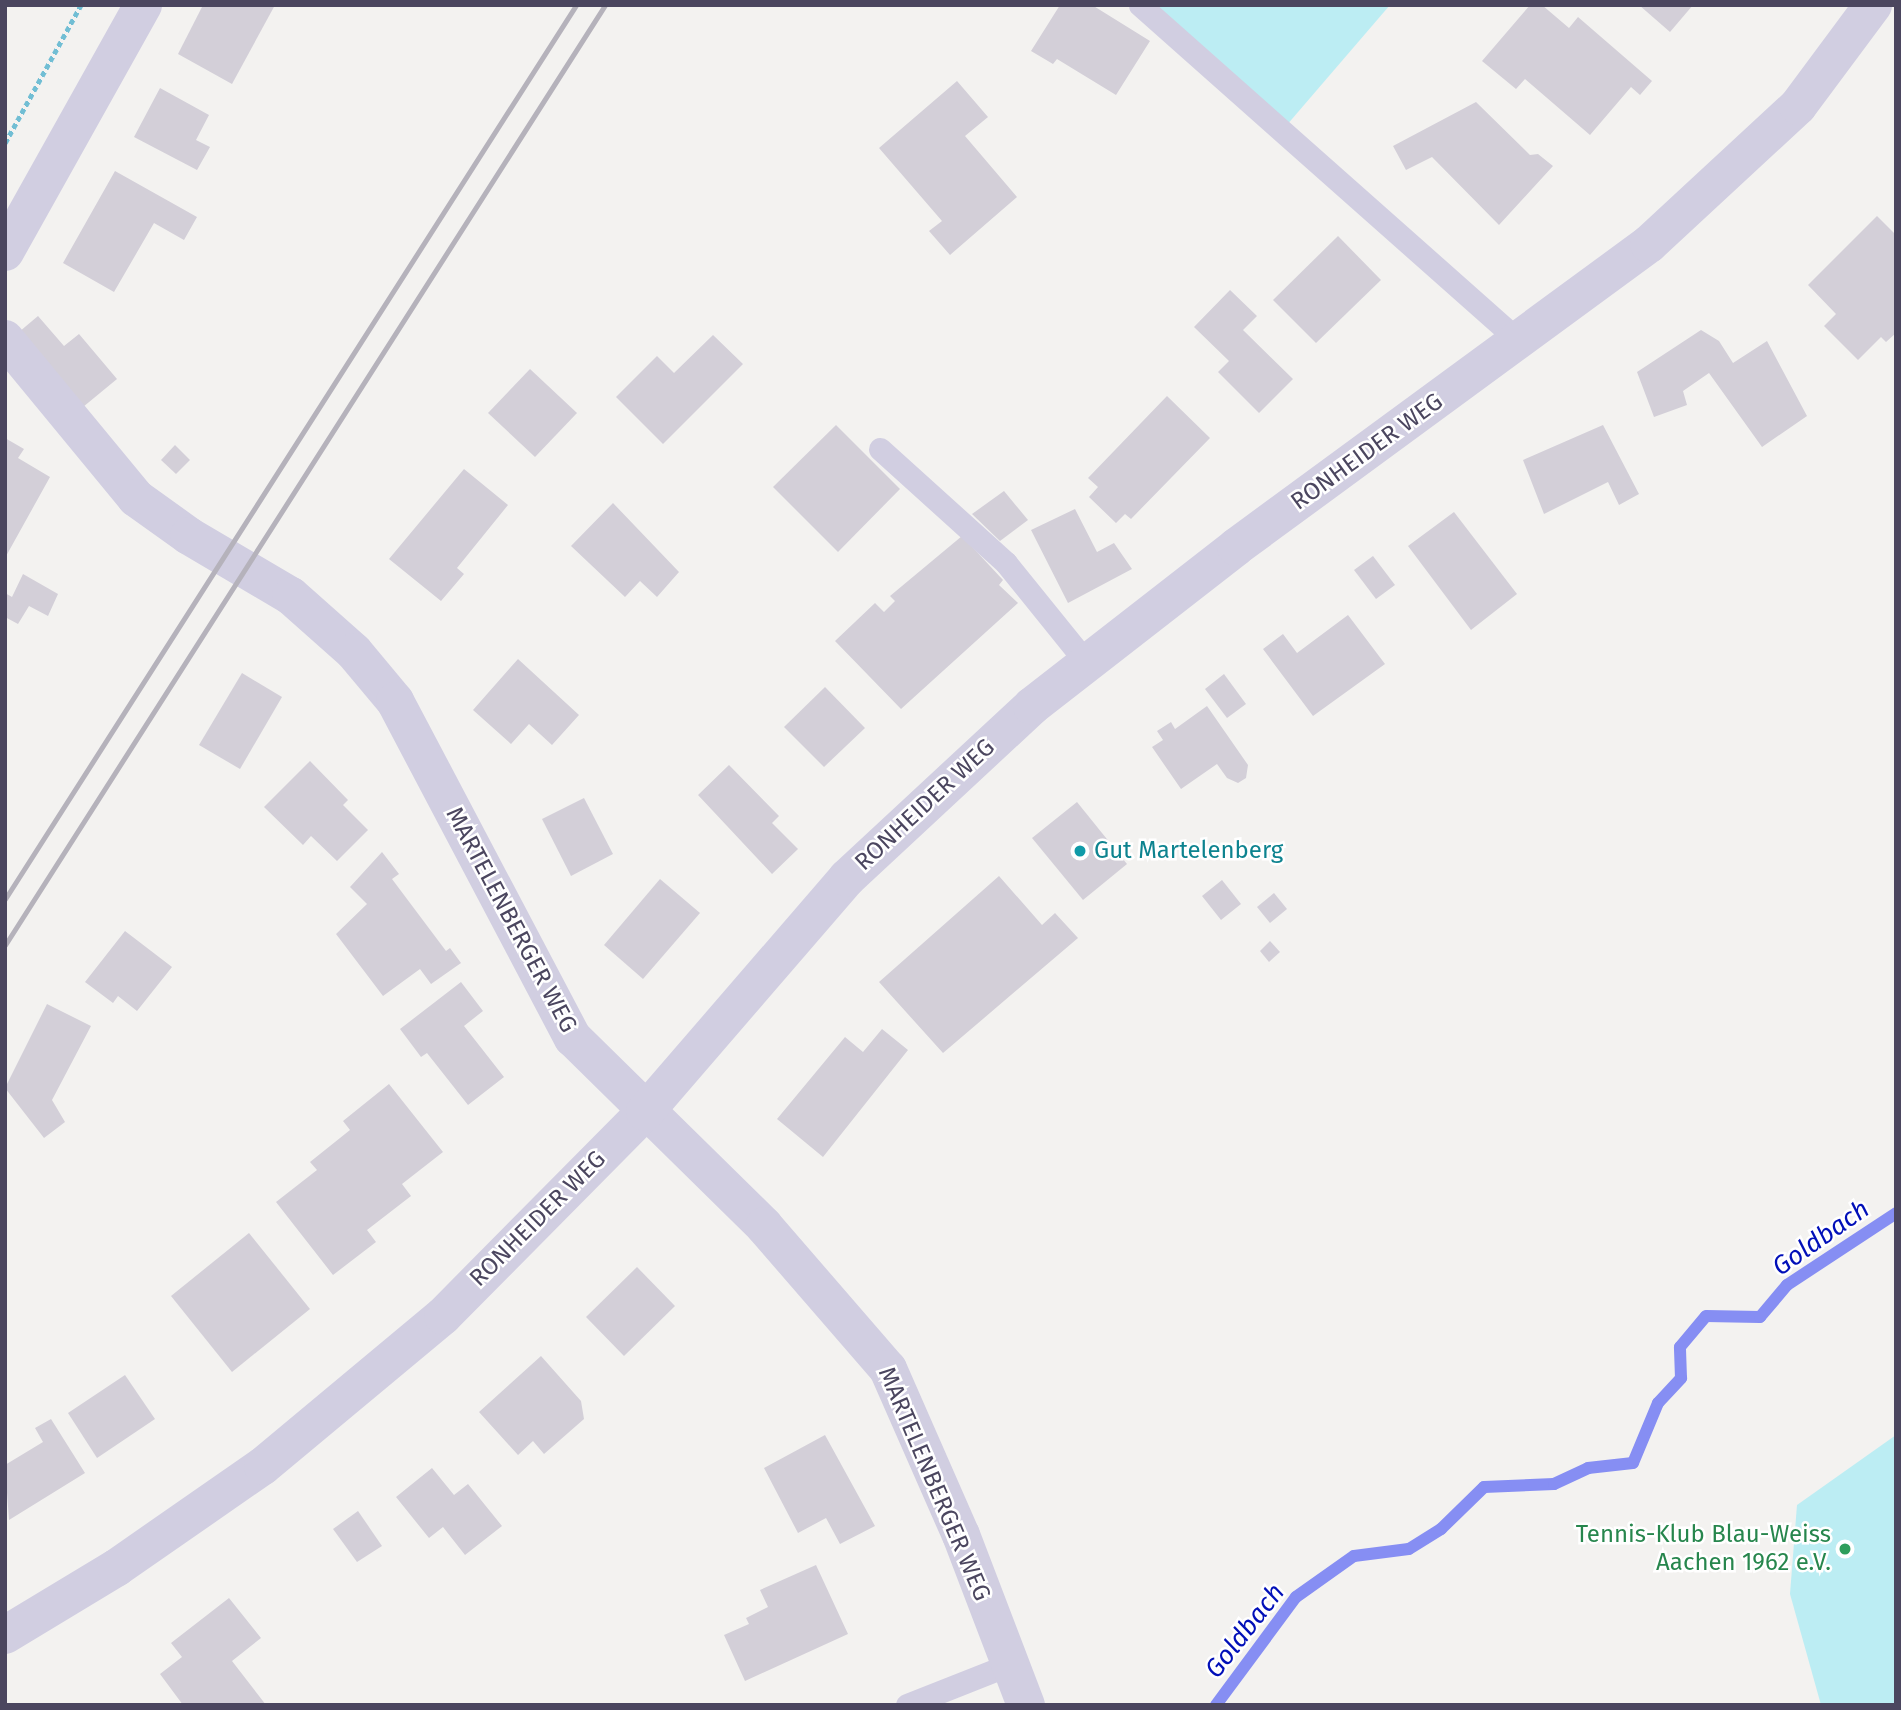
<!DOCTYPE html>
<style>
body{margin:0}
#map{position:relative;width:1901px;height:1710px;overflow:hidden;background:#f3f2f0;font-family:"Fira Sans",sans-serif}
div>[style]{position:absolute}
.green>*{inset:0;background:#bcedf3}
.stream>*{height:12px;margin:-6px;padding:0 6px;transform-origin:6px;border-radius:6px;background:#868ef3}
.building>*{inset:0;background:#d3cfd8}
.path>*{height:4.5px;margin-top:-2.25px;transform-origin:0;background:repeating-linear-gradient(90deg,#71bed4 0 5px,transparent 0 8.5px)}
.lane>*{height:23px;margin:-11.5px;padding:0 11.5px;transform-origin:11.5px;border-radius:11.5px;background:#d1cee1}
.street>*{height:38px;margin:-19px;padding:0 19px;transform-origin:19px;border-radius:19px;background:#d1cee1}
.rail>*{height:5px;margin:-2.5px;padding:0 2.5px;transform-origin:2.5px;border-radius:2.5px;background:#b5b2bb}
.dots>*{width:19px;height:19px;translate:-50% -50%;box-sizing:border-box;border:4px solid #fff;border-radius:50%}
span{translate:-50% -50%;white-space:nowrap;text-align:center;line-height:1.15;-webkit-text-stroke:5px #fff;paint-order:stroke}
.street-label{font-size:24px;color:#4b465f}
.culture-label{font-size:24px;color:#0d838f}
.left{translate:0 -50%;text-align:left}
.leisure-label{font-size:24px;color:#27864d}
.right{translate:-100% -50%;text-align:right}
.water-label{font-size:26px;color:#010fb8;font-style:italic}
.frame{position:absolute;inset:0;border:7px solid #4b465f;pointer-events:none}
</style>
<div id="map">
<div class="green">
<i style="clip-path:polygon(1140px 5px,1390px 5px,1286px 126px)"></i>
<i style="clip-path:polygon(1896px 1435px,1896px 1705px,1821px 1705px,1790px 1594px,1797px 1505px)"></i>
</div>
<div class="stream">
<i style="left:1216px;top:1705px;width:134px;rotate:-53.5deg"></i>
<i style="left:1296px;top:1597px;width:71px;rotate:-35.3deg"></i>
<i style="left:1354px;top:1556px;width:55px;rotate:-7.3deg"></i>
<i style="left:1409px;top:1549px;width:38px;rotate:-32deg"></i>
<i style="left:1441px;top:1529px;width:60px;rotate:-44.3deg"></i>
<i style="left:1484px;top:1487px;width:70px;rotate:-2.5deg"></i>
<i style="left:1554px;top:1484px;width:38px;rotate:-25deg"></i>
<i style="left:1588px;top:1468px;width:45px;rotate:-6.3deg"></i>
<i style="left:1633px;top:1463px;width:65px;rotate:-67.4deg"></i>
<i style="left:1658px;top:1403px;width:34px;rotate:-47deg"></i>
<i style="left:1681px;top:1378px;width:31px;rotate:-92deg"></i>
<i style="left:1680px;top:1347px;width:40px;rotate:-50deg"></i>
<i style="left:1706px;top:1316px;width:54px;rotate:1.1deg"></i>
<i style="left:1760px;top:1317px;width:42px;rotate:-49.8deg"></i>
<i style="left:1787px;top:1285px;width:131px;rotate:-33.4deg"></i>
</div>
<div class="building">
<i style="clip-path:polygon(203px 5px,275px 5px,232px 84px,178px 54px)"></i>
<i style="clip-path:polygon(1060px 5px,1092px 5px,1150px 41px,1116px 95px,1057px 59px,1053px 64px,1031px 51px)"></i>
<i style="clip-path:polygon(1530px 5px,1542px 5px,1569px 28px,1578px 17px,1652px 81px,1640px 95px,1631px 87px,1590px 135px,1525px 79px,1516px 89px,1482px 61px)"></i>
<i style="clip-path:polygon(1639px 5px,1693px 5px,1670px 32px)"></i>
<i style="clip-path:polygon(957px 81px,988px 117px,965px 136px,1017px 197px,950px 255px,929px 231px,942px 221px,879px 148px)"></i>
<i style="clip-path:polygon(160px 88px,209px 115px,196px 140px,210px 147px,197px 170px,134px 137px)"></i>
<i style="clip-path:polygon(1476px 102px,1530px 155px,1538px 154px,1553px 166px,1499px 225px,1432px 157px,1406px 170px,1393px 146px)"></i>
<i style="clip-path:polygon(115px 171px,197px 217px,184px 240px,154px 223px,114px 292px,63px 263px)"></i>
<i style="clip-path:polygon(1877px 216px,1896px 235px,1896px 333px,1886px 342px,1881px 337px,1858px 360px,1824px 326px,1836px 314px,1808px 285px)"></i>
<i style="clip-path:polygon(1338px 236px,1381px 280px,1316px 343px,1273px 300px)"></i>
<i style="clip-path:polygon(1230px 290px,1257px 316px,1243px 330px,1293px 379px,1259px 413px,1218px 372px,1229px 361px,1194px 327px)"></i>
<i style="clip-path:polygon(38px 316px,64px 346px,79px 334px,117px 379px,83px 407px,19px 332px)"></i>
<i style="clip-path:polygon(1701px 330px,1719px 341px,1733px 363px,1767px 341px,1807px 416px,1762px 447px,1709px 373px,1683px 391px,1687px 405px,1654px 417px,1637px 372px)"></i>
<i style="clip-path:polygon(713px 335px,743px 364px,663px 444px,616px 397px,657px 356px,674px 373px)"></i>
<i style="clip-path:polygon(530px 369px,577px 413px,535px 457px,488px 413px)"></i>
<i style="clip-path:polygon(1167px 396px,1210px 438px,1131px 519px,1125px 514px,1116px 523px,1089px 497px,1098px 487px,1088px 478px)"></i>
<i style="clip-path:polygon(836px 425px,900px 489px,838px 552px,773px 487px)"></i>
<i style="clip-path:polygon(1603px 425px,1639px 494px,1619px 505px,1608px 482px,1544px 514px,1523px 460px)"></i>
<i style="clip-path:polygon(5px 438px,24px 449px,18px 458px,50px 477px,5px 558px)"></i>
<i style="clip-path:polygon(175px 445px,190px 460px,176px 474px,161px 460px)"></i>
<i style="clip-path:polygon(464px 469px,508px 505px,457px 568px,464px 574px,441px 601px,389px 559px)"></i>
<i style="clip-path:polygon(1004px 491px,1028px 520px,1000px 541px,972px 514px)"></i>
<i style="clip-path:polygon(613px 503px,679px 572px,657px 597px,640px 581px,625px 597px,571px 546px)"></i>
<i style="clip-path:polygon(1075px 509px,1097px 552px,1114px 543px,1132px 569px,1068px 603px,1031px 530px)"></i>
<i style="clip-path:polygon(1454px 512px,1517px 594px,1471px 630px,1408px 546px)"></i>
<i style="clip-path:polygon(962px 536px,1003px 580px,999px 585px,1018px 603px,901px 709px,835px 641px,875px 603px,884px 612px,895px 601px,890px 596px)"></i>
<i style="clip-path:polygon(1373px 556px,1395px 585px,1376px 599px,1354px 570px)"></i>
<i style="clip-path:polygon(23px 574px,58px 594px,48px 616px,29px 606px,18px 624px,5px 617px,5px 593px,12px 597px)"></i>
<i style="clip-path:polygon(1348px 615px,1385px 664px,1313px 716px,1263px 649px,1283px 634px,1297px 653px)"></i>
<i style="clip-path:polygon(518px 659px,579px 715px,552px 745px,529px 724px,511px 744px,473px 710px)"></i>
<i style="clip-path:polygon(242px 673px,282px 697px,240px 769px,199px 745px)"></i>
<i style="clip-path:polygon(1224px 674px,1246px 704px,1227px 718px,1205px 689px)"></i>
<i style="clip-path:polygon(825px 687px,865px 728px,824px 767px,784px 727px)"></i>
<i style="clip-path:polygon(1207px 706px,1248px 765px,1246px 778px,1238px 783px,1227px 778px,1217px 764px,1181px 789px,1152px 747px,1163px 740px,1157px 731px,1171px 722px,1175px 729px)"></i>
<i style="clip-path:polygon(310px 761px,348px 800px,343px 805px,368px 830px,337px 861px,311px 836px,303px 845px,264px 807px)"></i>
<i style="clip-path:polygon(729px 765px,779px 816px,772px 823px,798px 849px,772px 874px,698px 795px)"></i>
<i style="clip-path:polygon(584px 798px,613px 854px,571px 876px,542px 819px)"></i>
<i style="clip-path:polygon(1077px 802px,1127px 864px,1083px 900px,1032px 838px)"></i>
<i style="clip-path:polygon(382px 852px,399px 874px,392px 879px,446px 951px,450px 948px,461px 963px,431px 984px,420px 969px,383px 996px,336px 934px,367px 904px,350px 887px)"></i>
<i style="clip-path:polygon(999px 876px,1042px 925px,1055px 913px,1078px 938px,943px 1053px,879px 982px)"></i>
<i style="clip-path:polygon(660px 879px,700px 913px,643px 979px,604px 945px)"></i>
<i style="clip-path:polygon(1222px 880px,1241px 904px,1221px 920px,1202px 896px)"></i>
<i style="clip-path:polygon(1274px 893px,1287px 909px,1270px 923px,1257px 907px)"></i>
<i style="clip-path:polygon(125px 931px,172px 967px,137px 1011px,118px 996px,113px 1003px,85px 982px)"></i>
<i style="clip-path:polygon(1270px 941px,1280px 952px,1269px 962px,1260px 951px)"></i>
<i style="clip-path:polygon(461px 982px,483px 1011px,464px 1026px,504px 1077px,468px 1105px,427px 1053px,421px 1057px,400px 1029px)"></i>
<i style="clip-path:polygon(47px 1004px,91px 1026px,52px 1100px,65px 1122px,44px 1138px,5px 1088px)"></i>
<i style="clip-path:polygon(882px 1029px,908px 1050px,823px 1157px,777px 1119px,845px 1037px,863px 1052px)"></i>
<i style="clip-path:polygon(389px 1084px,443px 1152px,402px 1184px,411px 1196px,367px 1230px,376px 1242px,333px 1275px,276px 1202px,317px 1170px,310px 1162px,350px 1130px,343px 1121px)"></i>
<i style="clip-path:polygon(249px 1233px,310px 1309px,232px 1372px,171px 1296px)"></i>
<i style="clip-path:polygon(637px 1267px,675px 1306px,624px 1356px,586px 1317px)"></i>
<i style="clip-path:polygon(541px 1356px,581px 1401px,584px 1419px,544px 1454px,533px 1441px,518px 1455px,479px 1412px)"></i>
<i style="clip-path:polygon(125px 1375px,155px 1419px,97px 1458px,68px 1413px)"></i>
<i style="clip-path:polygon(51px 1419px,85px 1473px,9px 1520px,5px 1465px,43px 1442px,35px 1428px)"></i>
<i style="clip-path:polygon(825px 1435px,875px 1526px,840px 1544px,826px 1518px,798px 1533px,764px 1468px)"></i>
<i style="clip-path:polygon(432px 1468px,454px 1495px,468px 1484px,502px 1526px,465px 1555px,443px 1527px,429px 1538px,396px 1497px)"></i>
<i style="clip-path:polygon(358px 1511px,382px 1546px,357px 1562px,333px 1529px)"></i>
<i style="clip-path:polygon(816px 1565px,848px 1634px,745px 1681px,724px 1635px,749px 1624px,746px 1618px,768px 1607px,760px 1590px)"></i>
<i style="clip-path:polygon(229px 1598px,261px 1638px,232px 1661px,266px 1705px,183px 1705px,160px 1674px,182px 1657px,171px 1643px)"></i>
</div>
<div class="path">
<i style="left:5px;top:143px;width:158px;rotate:-61.2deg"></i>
</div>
<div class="lane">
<i style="left:1140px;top:5px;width:506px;rotate:41.56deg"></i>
<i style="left:880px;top:449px;width:170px;rotate:42.1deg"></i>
<i style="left:1006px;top:563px;width:127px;rotate:51.1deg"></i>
<i style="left:907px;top:1705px;width:109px;rotate:-21.6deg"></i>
</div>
<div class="street">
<i style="left:5px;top:252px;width:283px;rotate:-60.8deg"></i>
<i style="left:5px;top:339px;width:206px;rotate:50.5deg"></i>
<i style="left:136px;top:498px;width:65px;rotate:35.6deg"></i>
<i style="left:189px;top:536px;width:118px;rotate:30.5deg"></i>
<i style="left:291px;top:596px;width:84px;rotate:41.6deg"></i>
<i style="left:354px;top:652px;width:64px;rotate:50.1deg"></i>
<i style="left:395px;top:701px;width:381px;rotate:62.2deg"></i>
<i style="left:573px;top:1038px;width:268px;rotate:44.5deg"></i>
<i style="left:764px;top:1226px;width:189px;rotate:49.1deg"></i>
<i style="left:888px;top:1369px;width:181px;rotate:66.3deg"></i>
<i style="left:961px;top:1535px;width:182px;rotate:69.1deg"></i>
<i style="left:5px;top:1635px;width:130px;rotate:-31.1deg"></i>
<i style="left:116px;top:1568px;width:179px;rotate:-34.8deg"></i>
<i style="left:263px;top:1466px;width:234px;rotate:-39.8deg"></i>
<i style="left:443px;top:1316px;width:287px;rotate:-45.3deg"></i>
<i style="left:645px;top:1112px;width:309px;rotate:-49.2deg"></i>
<i style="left:847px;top:878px;width:253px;rotate:-42.9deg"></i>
<i style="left:1032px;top:706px;width:259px;rotate:-37.9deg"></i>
<i style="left:1236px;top:547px;width:512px;rotate:-36.27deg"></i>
<i style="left:1649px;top:244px;width:203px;rotate:-42.8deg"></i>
<i style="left:1798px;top:106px;width:126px;rotate:-53.4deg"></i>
</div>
<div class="rail">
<i style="left:5px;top:899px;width:1061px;rotate:-57.43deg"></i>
<i style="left:5px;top:945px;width:1115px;rotate:-57.45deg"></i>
</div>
<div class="dots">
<i style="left:1080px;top:851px;background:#0f9aa8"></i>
<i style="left:1845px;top:1549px;background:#2e9e5b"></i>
</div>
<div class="street-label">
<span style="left:1367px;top:452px;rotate:-36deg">RONHEIDER WEG</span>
<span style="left:925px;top:805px;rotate:-43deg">RONHEIDER WEG</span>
<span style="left:511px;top:920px;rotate:62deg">MARTELENBERGER WEG</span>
<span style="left:538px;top:1219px;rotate:-45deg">RONHEIDER WEG</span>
<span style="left:934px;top:1484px;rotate:67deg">MARTELENBERGER WEG</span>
</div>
<div class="culture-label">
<span class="left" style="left:1094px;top:851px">Gut Martelenberg</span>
</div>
<div class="leisure-label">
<span class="right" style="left:1831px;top:1549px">Tennis-Klub Blau-Weiss<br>Aachen 1962 e.V.</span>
</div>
<div class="water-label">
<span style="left:1821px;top:1238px;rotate:-35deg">Goldbach</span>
<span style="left:1245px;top:1631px;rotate:-52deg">Goldbach</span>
</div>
<div class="frame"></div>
</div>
